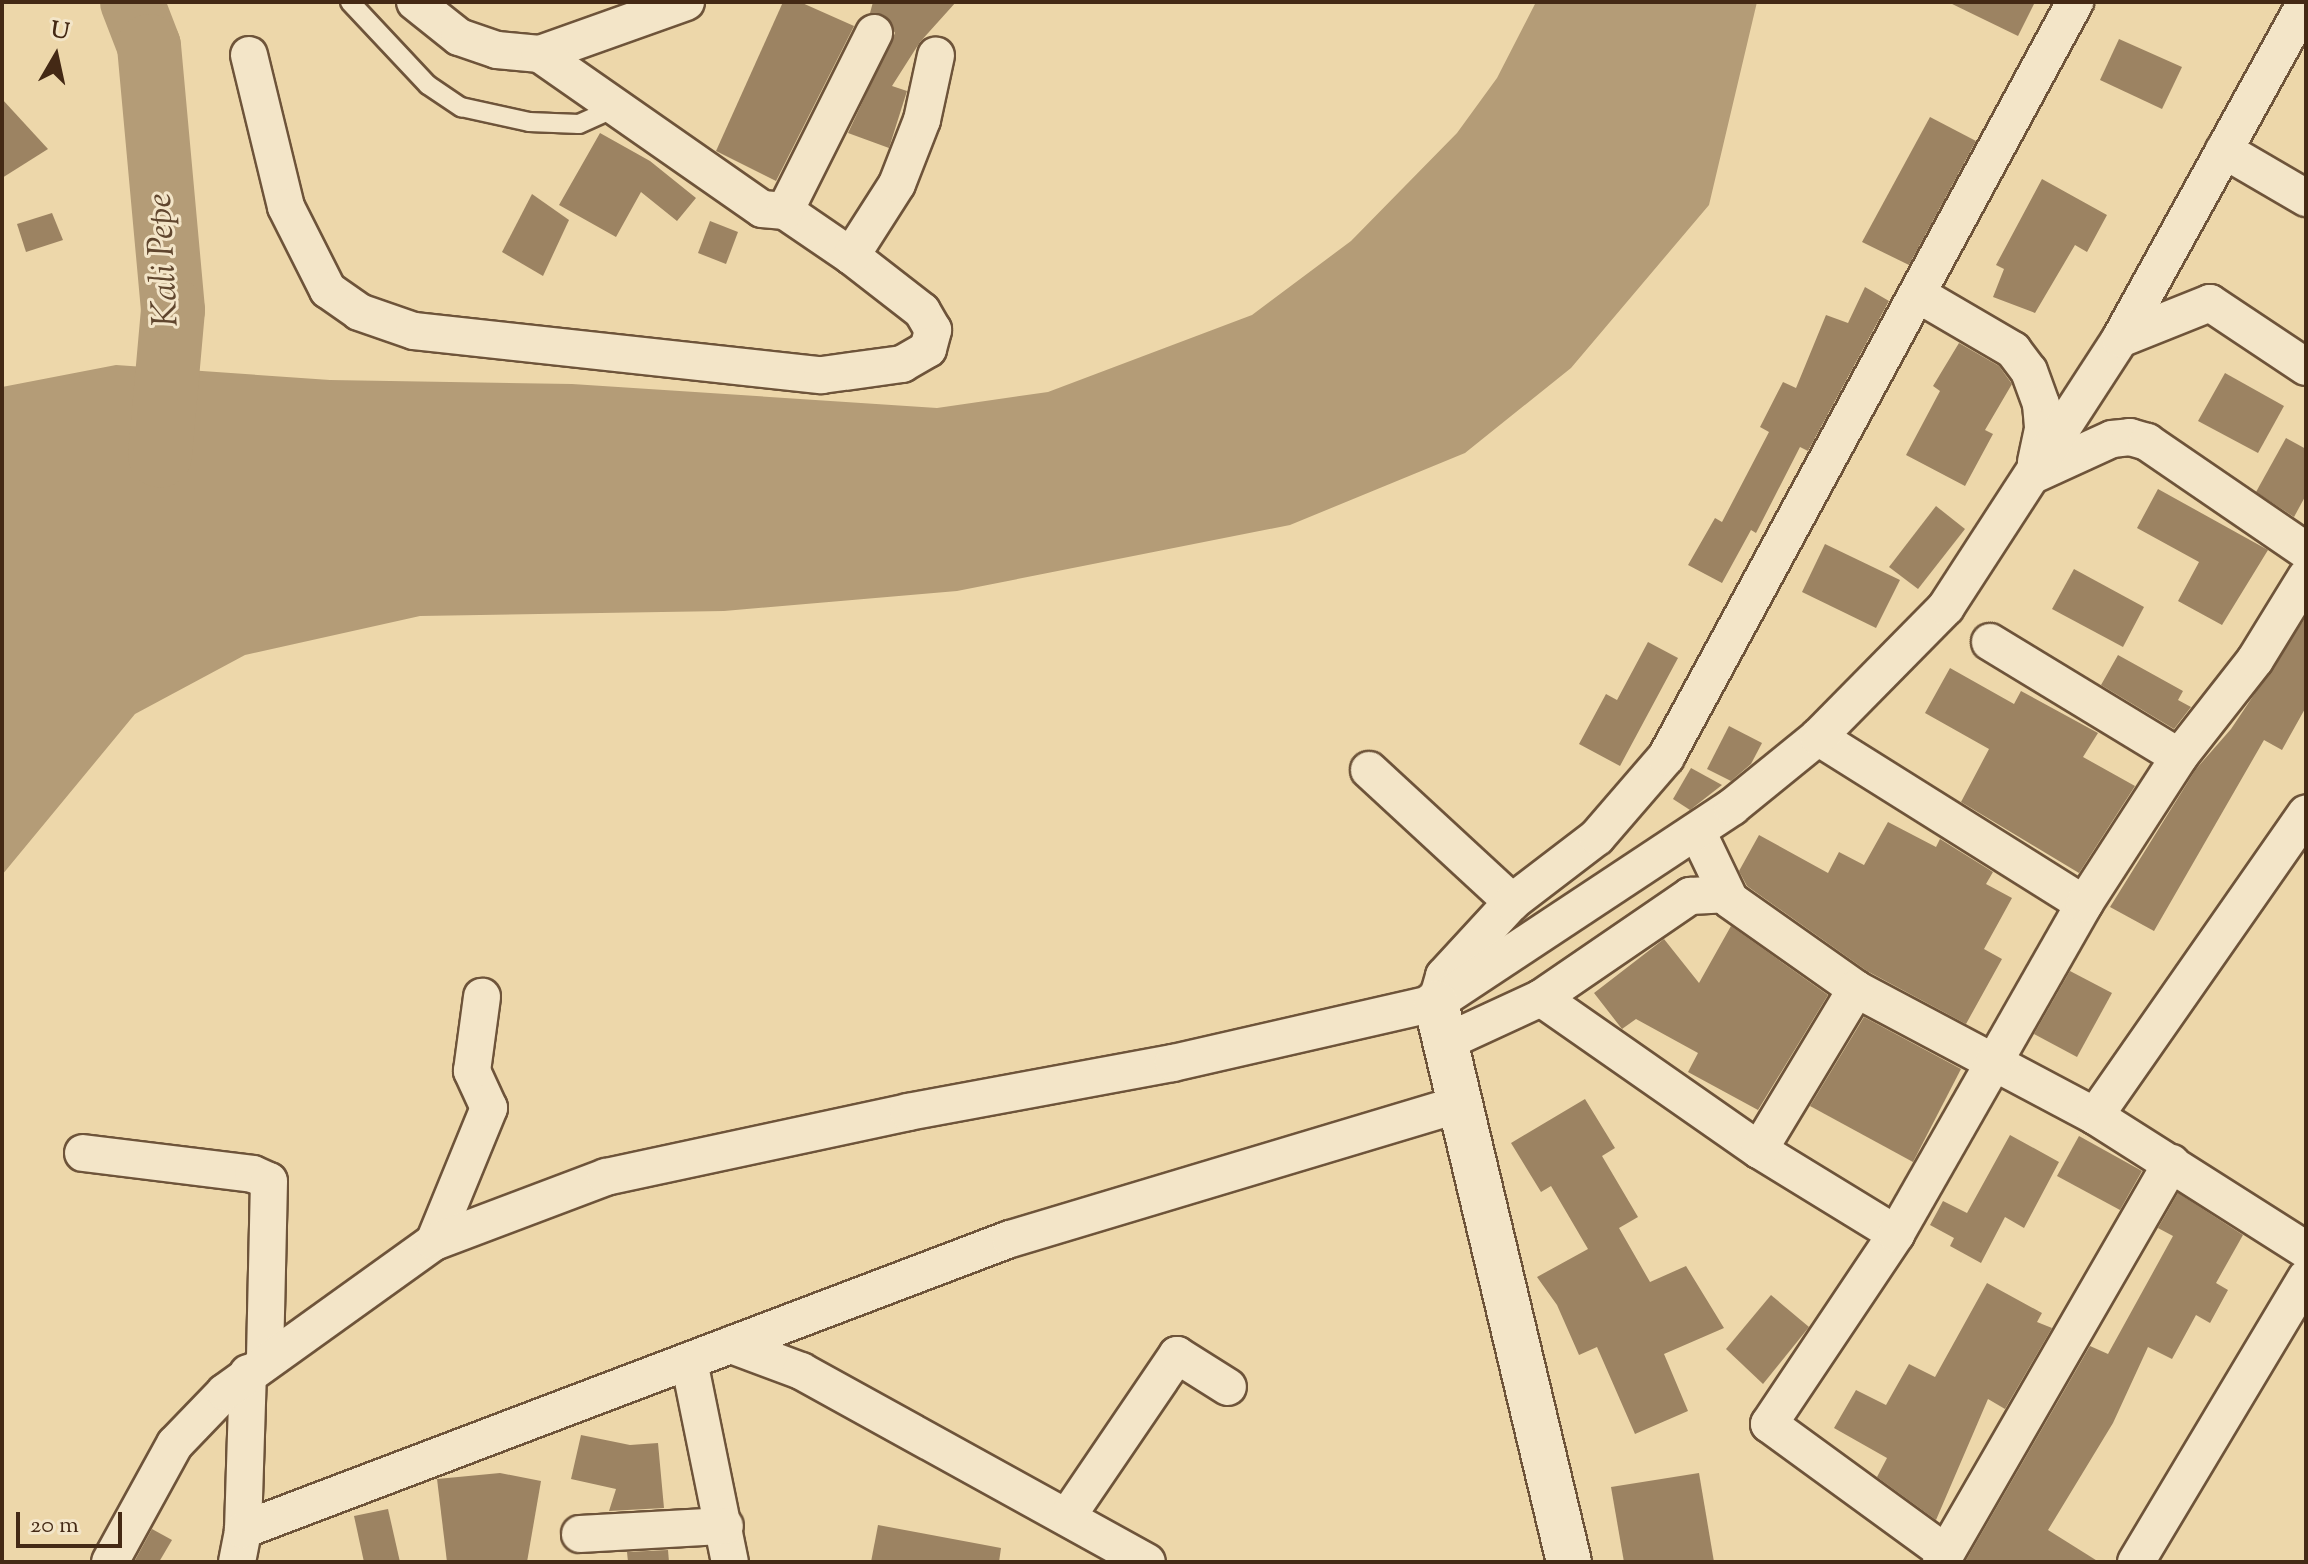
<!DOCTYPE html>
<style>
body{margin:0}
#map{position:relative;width:2308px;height:1564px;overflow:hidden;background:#edd7aa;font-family:"Sorts Mill Goudy",serif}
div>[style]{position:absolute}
.water>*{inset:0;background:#b49c77}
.river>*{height:64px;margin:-32px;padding:0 32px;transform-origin:32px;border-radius:32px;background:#b49c77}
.building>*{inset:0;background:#9c8362}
.roads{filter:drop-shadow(2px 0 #6e543a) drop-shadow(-2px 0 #6e543a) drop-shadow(0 2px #6e543a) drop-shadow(0 -2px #6e543a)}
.lane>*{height:18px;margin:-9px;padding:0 9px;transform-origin:9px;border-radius:9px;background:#f3e5c8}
.street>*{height:36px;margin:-18px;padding:0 18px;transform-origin:18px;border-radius:18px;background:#f3e5c8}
.secondary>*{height:44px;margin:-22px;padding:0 22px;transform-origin:22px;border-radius:22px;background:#f3e5c8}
span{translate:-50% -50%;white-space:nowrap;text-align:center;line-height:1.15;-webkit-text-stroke:6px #f3e5c8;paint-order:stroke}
.water-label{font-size:36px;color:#60462e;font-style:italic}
.frame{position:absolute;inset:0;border:4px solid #442915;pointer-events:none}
.north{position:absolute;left:16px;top:16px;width:80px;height:80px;-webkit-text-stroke:6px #f3e5c8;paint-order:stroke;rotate:9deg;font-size:22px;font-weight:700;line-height:32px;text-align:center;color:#442915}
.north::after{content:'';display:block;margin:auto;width:28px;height:36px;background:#442915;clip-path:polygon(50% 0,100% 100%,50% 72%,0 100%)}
.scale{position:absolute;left:16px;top:1512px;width:106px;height:36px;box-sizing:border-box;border:4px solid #442915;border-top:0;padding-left:10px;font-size:24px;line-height:28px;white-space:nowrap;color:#442915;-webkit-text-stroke:6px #f3e5c8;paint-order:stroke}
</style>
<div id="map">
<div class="water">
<i style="clip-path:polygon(1536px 2px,1757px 2px,1709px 205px,1571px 368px,1465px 453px,1290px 525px,957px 591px,724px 611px,420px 616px,245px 655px,135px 714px,2px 875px,2px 387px,116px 365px,330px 380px,572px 384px,937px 408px,1048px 392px,1252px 315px,1351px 241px,1457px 133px,1497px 78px)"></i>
</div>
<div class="river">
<i style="left:132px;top:2px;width:47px;rotate:68.9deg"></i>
<i style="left:149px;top:46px;width:265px;rotate:84.8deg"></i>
<i style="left:173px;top:310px;width:146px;rotate:95.1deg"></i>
</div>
<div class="building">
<i style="clip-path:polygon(783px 2px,800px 2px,854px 26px,776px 181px,716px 151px)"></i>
<i style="clip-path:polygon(873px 2px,956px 2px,920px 42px,892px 86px,907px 91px,889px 148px,848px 133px,895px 33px,884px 15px,870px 13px)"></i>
<i style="clip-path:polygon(1948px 2px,2035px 2px,2018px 36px)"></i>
<i style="clip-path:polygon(2119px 39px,2182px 67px,2162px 109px,2100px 80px)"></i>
<i style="clip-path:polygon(2px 99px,48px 149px,2px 178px)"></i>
<i style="clip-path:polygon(1930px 117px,1976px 141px,1909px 265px,1862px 242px)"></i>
<i style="clip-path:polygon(600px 133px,650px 161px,696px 198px,677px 221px,641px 192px,616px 237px,559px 205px)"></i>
<i style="clip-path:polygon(2042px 179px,2107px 215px,2087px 252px,2075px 245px,2035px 313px,1993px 297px,2004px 269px,1996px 265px)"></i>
<i style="clip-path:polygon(532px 194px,569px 220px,543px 276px,502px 252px)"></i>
<i style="clip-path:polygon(52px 213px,63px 240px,26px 252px,17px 224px)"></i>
<i style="clip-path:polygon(710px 221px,738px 232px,726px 264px,698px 253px)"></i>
<i style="clip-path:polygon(1865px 287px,1889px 301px,1808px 451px,1800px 447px,1756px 533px,1751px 530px,1722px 583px,1688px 565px,1715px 518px,1722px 522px,1769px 432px,1760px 427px,1783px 382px,1796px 388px,1826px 315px,1848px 323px)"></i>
<i style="clip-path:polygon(1959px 343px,1999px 366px,2012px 384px,1985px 430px,1993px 434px,1965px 486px,1906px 455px,1940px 391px,1933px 386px)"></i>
<i style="clip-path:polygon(2225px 373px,2284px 406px,2258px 453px,2198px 421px)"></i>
<i style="clip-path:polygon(2286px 438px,2306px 449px,2306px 495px,2294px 517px,2256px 492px)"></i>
<i style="clip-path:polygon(2158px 489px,2268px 550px,2222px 625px,2178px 601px,2199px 562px,2137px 528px)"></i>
<i style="clip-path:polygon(1936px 506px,1965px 529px,1918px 589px,1889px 567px)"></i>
<i style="clip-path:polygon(1825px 544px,1900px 580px,1876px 628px,1802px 592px)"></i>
<i style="clip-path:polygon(2074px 569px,2144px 607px,2123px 647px,2052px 609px)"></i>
<i style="clip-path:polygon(2306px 617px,2306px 707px,2282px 750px,2264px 740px,2154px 931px,2110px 907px,2196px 769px,2231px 729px)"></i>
<i style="clip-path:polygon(1648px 642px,1678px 658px,1620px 766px,1579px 744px,1606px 694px,1617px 700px)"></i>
<i style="clip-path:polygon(2118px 655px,2183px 691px,2178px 700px,2191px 707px,2174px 729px,2101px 685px)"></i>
<i style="clip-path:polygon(1950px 668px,2014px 704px,2021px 691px,2098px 733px,2083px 757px,2135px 786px,2079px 873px,1961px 802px,1989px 749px,1925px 713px)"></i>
<i style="clip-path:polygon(1729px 726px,1762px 743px,1751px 764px,1731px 781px,1707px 769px)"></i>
<i style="clip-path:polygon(1691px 768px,1722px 785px,1690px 810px,1673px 799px)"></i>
<i style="clip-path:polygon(1888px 822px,1936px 847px,1940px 839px,1993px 872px,1986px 884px,2012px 898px,1984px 949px,2002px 959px,1966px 1024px,1867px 971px,1747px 886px,1739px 871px,1759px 835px,1828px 873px,1839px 852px,1864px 865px)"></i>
<i style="clip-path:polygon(1731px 926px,1828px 995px,1758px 1110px,1688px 1072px,1698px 1053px,1636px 1019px,1622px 1029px,1594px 993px,1664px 939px,1699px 983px)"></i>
<i style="clip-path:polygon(2070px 971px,2112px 993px,2077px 1057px,2034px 1034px)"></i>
<i style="clip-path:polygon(1864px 1017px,1961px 1069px,1913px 1162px,1810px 1106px)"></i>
<i style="clip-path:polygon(1585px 1099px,1615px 1148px,1602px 1156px,1638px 1217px,1619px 1228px,1650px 1282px,1686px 1266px,1724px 1328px,1664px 1354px,1688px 1411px,1635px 1434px,1597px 1347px,1579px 1355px,1557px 1305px,1537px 1277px,1588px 1249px,1551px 1186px,1541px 1192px,1511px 1143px)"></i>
<i style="clip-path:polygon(2010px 1135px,2059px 1162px,2024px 1228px,2005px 1217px,1981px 1263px,1950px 1246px,1954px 1238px,1930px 1225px,1943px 1201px,1967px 1213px)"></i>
<i style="clip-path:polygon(2079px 1136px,2142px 1171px,2120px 1210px,2057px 1176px)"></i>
<i style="clip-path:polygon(2178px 1193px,2243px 1235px,2216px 1283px,2228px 1290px,2210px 1323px,2196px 1315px,2172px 1359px,2148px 1347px,2113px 1423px,2048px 1530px,2099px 1562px,1965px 1562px,2090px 1346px,2108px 1354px,2173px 1236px,2158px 1228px)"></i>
<i style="clip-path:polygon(1987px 1283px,2042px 1313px,2037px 1322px,2052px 1328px,2005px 1409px,1988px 1399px,1936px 1520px,1877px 1477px,1887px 1458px,1834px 1428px,1856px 1390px,1886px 1405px,1909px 1364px,1935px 1377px)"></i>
<i style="clip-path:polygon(1771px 1295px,1809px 1327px,1763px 1384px,1726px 1349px)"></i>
<i style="clip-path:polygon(581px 1435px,630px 1445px,658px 1443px,664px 1508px,609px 1511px,616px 1489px,571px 1479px)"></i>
<i style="clip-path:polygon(500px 1473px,541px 1481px,527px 1562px,447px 1562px,437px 1479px)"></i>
<i style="clip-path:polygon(1699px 1473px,1714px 1562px,1624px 1562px,1611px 1487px)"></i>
<i style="clip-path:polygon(388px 1509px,400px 1562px,364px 1562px,354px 1516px)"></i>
<i style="clip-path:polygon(878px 1525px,1001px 1548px,999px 1562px,871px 1562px)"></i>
<i style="clip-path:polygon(152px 1529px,172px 1540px,159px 1562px,134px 1562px)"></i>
<i style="clip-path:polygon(668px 1550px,669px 1562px,628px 1562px,627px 1552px)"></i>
</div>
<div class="roads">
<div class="lane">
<i style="left:350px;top:2px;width:114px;rotate:46.8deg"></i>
<i style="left:428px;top:85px;width:40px;rotate:34deg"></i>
<i style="left:461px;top:107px;width:70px;rotate:12.4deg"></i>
<i style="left:529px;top:122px;width:50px;rotate:2.3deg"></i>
<i style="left:579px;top:124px;width:42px;rotate:-24.1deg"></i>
</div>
<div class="street">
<i style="left:415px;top:2px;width:56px;rotate:38.5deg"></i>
<i style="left:459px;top:37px;width:40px;rotate:18.9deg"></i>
<i style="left:497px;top:50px;width:43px;rotate:5.3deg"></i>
<i style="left:540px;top:54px;width:155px;rotate:-19.6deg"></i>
<i style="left:249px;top:55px;width:156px;rotate:76.3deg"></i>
<i style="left:286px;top:207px;width:93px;rotate:63.2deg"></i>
<i style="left:328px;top:290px;width:38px;rotate:35deg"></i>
<i style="left:359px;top:312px;width:58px;rotate:19.1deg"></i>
<i style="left:414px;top:331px;width:410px;rotate:6.2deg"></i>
<i style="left:822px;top:375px;width:81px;rotate:-7.8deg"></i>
<i style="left:902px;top:364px;width:30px;rotate:-30deg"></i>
<i style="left:928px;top:349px;width:20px;rotate:-75deg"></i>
<i style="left:933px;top:330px;width:22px;rotate:-120deg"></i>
<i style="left:922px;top:311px;width:90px;rotate:-142.2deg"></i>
<i style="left:851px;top:256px;width:80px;rotate:-145.7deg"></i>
<i style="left:785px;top:211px;width:23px;rotate:-175deg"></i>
<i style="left:762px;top:209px;width:271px;rotate:-145.1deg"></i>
<i style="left:2224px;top:150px;width:95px;rotate:30.3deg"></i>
<i style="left:785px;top:211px;width:199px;rotate:-63.4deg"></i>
<i style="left:851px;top:256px;width:85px;rotate:-57.4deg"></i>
<i style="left:897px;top:184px;width:69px;rotate:-68.7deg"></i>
<i style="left:922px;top:120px;width:66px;rotate:-77.8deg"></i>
<i style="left:1919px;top:295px;width:109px;rotate:30.3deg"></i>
<i style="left:2013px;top:350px;width:26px;rotate:53deg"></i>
<i style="left:2029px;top:371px;width:35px;rotate:70deg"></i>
<i style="left:2041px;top:404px;width:25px;rotate:85deg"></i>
<i style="left:2043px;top:429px;width:34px;rotate:102deg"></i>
<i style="left:2120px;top:339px;width:97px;rotate:-21.8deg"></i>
<i style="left:2210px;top:303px;width:115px;rotate:33.7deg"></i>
<i style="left:2033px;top:475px;width:87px;rotate:-24.5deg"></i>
<i style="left:2112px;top:439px;width:18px;rotate:-6deg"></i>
<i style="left:2130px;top:437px;width:18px;rotate:16deg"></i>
<i style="left:2147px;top:442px;width:193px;rotate:34.4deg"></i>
<i style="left:1990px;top:642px;width:221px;rotate:31.3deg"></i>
<i style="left:1818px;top:737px;width:314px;rotate:32.1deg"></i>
<i style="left:1369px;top:770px;width:195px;rotate:42.7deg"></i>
<i style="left:1697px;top:831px;width:76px;rotate:64.4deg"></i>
<i style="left:1730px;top:900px;width:154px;rotate:35.2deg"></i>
<i style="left:1856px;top:989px;width:271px;rotate:28deg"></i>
<i style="left:2095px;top:1116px;width:250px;rotate:32.4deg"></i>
<i style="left:1438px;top:997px;width:22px;rotate:-74deg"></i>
<i style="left:1444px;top:976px;width:100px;rotate:-47.4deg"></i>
<i style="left:1512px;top:902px;width:107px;rotate:-37.4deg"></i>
<i style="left:1597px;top:837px;width:106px;rotate:-49.2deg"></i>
<i style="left:1666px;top:757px;width:859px;rotate:-61.55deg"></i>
<i style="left:1541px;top:998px;width:266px;rotate:34.9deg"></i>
<i style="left:1759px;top:1150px;width:161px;rotate:31.5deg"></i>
<i style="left:1448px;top:1041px;width:102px;rotate:-24.8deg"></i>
<i style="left:1541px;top:998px;width:181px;rotate:-34.4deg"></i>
<i style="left:1690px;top:896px;width:35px;rotate:-3deg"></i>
<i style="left:2095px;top:1116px;width:369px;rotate:-55.1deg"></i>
<i style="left:1759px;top:1150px;width:188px;rotate:-58.9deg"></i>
<i style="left:83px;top:1153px;width:171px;rotate:7deg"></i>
<i style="left:253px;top:1174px;width:17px;rotate:24deg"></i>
<i style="left:269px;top:1181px;width:179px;rotate:91.3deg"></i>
<i style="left:434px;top:1242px;width:145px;rotate:-67.7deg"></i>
<i style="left:489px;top:1108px;width:41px;rotate:-114.7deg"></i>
<i style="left:472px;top:1071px;width:75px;rotate:-82.3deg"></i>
<i style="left:731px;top:1345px;width:75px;rotate:20.4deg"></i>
<i style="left:801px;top:1371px;width:395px;rotate:28.9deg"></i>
<i style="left:689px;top:1361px;width:205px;rotate:78.5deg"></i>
<i style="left:1067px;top:1517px;width:196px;rotate:-55.8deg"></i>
<i style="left:1177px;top:1355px;width:60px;rotate:32.1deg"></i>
<i style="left:243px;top:1530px;width:157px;rotate:-88.2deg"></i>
<i style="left:580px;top:1534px;width:145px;rotate:-3.2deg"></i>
<i style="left:1946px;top:1553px;width:219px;rotate:-143.9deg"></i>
<i style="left:1769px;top:1424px;width:229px;rotate:-56.2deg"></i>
<i style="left:1896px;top:1234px;width:380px;rotate:-60.3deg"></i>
<i style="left:2084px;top:904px;width:175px;rotate:-57.1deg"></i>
<i style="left:2179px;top:757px;width:123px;rotate:-51.9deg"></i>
<i style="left:2255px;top:660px;width:97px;rotate:-58.4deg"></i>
<i style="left:110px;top:1562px;width:135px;rotate:-61.2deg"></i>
<i style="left:175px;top:1444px;width:72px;rotate:-46.1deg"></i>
<i style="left:225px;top:1392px;width:257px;rotate:-35.7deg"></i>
<i style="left:434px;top:1242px;width:184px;rotate:-20.7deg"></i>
<i style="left:606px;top:1177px;width:309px;rotate:-12.1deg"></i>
<i style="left:908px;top:1112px;width:269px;rotate:-10.5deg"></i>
<i style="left:1173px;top:1063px;width:270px;rotate:-12.9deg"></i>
<i style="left:1436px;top:1003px;width:355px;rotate:-33.5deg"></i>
<i style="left:1732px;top:807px;width:111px;rotate:-39.1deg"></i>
<i style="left:1818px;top:737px;width:182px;rotate:-45.4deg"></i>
<i style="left:1946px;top:607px;width:320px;rotate:-57deg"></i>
<i style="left:2120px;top:339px;width:385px;rotate:-61.1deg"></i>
<i style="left:237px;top:1562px;width:33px;rotate:-79deg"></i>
<i style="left:243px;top:1530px;width:820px;rotate:-20.78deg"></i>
<i style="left:1010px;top:1239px;width:471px;rotate:-16.7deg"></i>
<i style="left:1941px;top:1562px;width:461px;rotate:-60deg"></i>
<i style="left:2136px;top:1562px;width:331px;rotate:-59.1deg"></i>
</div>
<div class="secondary">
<i style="left:1436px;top:1003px;width:575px;rotate:76.62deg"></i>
</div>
</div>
<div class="water-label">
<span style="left:165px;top:260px;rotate:-93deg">Kali Pepe</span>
</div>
<div class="frame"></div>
<div class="north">U</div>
<div class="scale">20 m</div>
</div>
